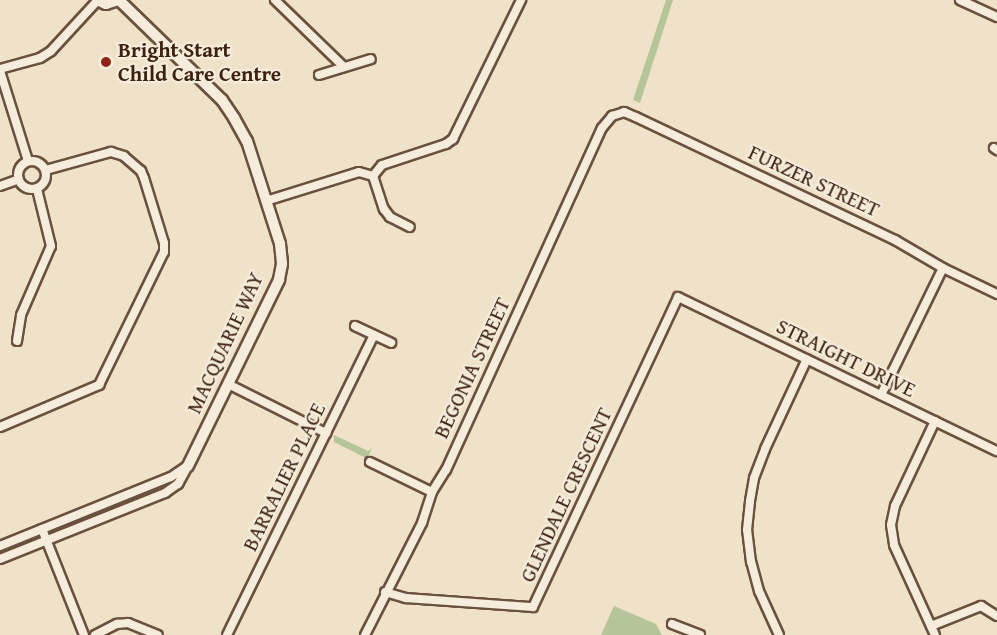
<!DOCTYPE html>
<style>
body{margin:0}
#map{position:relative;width:997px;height:635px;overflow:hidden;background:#efe2c8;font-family:"Gentium Book Plus",serif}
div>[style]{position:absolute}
.green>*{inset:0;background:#b5c499}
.roads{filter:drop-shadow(2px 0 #6a513e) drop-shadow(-2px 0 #6a513e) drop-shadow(0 2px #6a513e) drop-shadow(0 -2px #6a513e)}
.street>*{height:8px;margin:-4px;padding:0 4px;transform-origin:4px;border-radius:4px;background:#f5ecdb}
.street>.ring{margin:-4px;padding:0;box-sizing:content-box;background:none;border:8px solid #f5ecdb;border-radius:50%}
.secondary>*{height:10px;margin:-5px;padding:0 5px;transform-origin:5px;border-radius:5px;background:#f5ecdb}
.dots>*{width:16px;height:16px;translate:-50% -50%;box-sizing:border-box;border:3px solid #f5ecdb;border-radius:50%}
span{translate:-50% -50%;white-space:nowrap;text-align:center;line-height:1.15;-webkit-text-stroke:4.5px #f5ecdb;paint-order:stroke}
.poi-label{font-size:21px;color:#3d2110;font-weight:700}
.left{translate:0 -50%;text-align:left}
.street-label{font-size:21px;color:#3d2110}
</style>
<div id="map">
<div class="green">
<i style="clip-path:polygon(666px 0,673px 0,640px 103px,633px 100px)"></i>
<i style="clip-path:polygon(334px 435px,368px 451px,372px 448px,365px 464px,364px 457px,334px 442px)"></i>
<i style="clip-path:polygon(614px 606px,656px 624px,662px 635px,601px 635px)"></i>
</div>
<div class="roads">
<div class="street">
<i style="left:275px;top:0;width:96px;rotate:44.2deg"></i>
<i style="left:960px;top:0;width:41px;rotate:24.7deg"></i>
<i style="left:0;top:69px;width:41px;rotate:-15.4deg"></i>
<i style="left:40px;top:58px;width:13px;rotate:-32deg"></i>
<i style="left:51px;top:51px;width:69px;rotate:-47.3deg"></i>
<i style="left:0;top:71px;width:94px;rotate:72.7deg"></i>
<i style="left:319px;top:75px;width:54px;rotate:-17.1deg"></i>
<i style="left:994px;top:148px;width:4px;rotate:34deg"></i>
<i class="ring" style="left:18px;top:161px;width:20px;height:20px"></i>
<i style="left:373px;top:176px;width:35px;rotate:72deg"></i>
<i style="left:384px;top:209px;width:10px;rotate:53deg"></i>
<i style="left:390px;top:217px;width:22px;rotate:27deg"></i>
<i style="left:0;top:186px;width:20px;rotate:-20deg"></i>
<i style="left:266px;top:201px;width:97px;rotate:-17.3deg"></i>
<i style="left:359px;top:172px;width:15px;rotate:16deg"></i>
<i style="left:373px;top:176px;width:14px;rotate:-51deg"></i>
<i style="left:382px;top:165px;width:67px;rotate:-18.2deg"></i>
<i style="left:446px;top:144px;width:9px;rotate:-36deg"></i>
<i style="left:453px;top:139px;width:155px;rotate:-63.9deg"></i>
<i style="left:355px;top:326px;width:40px;rotate:25deg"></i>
<i style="left:17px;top:341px;width:26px;rotate:-81deg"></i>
<i style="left:21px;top:315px;width:75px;rotate:-66.5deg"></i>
<i style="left:51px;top:246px;width:59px;rotate:-103.8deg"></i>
<i style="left:228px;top:384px;width:110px;rotate:26.6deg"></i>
<i style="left:881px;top:395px;width:141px;rotate:-64deg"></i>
<i style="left:935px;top:421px;width:94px;rotate:115.2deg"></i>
<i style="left:895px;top:506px;width:19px;rotate:102deg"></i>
<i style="left:891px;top:525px;width:20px;rotate:81deg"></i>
<i style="left:894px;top:545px;width:99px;rotate:65.5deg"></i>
<i style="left:0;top:427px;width:108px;rotate:-23deg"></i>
<i style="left:99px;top:385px;width:148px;rotate:-64deg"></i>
<i style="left:164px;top:252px;width:9px;rotate:-90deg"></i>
<i style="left:164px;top:243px;width:68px;rotate:-107.1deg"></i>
<i style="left:144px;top:178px;width:8px;rotate:-113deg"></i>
<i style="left:141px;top:171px;width:23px;rotate:-139deg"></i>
<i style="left:124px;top:156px;width:14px;rotate:-163deg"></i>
<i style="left:111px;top:152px;width:67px;rotate:164.5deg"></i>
<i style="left:370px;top:462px;width:69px;rotate:25.8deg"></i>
<i style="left:42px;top:529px;width:114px;rotate:68.4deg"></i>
<i style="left:0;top:546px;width:184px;rotate:-22deg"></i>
<i style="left:171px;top:477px;width:18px;rotate:-34deg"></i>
<i style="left:0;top:559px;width:178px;rotate:-21.8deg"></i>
<i style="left:165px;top:493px;width:16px;rotate:-35deg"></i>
<i style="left:178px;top:484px;width:21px;rotate:-61deg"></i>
<i style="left:385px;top:592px;width:22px;rotate:16deg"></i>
<i style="left:406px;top:598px;width:127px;rotate:4.1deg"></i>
<i style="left:533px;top:607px;width:342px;rotate:-64.9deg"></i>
<i style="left:678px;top:297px;width:354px;rotate:25.8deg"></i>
<i style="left:672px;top:624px;width:30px;rotate:21deg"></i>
<i style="left:931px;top:626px;width:54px;rotate:-21.8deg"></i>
<i style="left:981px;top:606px;width:19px;rotate:32deg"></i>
<i style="left:95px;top:635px;width:25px;rotate:-27deg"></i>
<i style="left:117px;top:624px;width:11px;rotate:-5deg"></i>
<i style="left:128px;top:623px;width:32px;rotate:22deg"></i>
<i style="left:227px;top:635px;width:334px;rotate:-63.9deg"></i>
<i style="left:365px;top:635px;width:126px;rotate:-63deg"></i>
<i style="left:422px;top:523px;width:33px;rotate:-72deg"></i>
<i style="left:432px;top:492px;width:26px;rotate:-58deg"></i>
<i style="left:446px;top:470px;width:376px;rotate:-65.5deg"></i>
<i style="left:602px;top:128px;width:16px;rotate:-50deg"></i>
<i style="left:612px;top:116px;width:13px;rotate:-18deg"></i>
<i style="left:624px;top:112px;width:13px;rotate:23deg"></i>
<i style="left:636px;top:117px;width:287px;rotate:25.4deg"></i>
<i style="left:895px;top:240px;width:56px;rotate:30.3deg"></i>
<i style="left:943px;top:268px;width:60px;rotate:25.7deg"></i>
<i style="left:779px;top:635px;width:48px;rotate:-114.4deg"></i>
<i style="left:759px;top:591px;width:30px;rotate:-105deg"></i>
<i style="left:751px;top:562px;width:32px;rotate:-97deg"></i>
<i style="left:747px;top:530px;width:29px;rotate:-84deg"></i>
<i style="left:750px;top:501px;width:23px;rotate:-80deg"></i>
<i style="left:754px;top:478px;width:31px;rotate:-69deg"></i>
<i style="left:765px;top:449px;width:99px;rotate:-65deg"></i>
</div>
<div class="secondary">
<i style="left:97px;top:0;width:10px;rotate:24deg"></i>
<i style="left:106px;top:4px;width:13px;rotate:-18deg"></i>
<i style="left:119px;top:0;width:144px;rotate:44.2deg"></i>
<i style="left:222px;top:100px;width:22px;rotate:56deg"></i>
<i style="left:234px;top:118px;width:26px;rotate:61deg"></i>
<i style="left:247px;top:141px;width:108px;rotate:72.2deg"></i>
<i style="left:280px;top:244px;width:20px;rotate:84deg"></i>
<i style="left:282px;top:264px;width:16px;rotate:101deg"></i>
<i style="left:279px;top:280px;width:207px;rotate:116.1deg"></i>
</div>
</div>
<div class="dots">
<i style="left:106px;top:62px;background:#8f2418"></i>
</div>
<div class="poi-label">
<span class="left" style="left:118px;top:62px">Bright Start<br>Child Care Centre</span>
</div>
<div class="street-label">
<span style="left:814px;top:181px;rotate:25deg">FURZER STREET</span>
<span style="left:225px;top:343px;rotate:-65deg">MACQUARIE WAY</span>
<span style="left:846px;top:358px;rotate:26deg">STRAIGHT DRIVE</span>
<span style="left:472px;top:368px;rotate:-65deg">BEGONIA STREET</span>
<span style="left:284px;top:477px;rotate:-64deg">BARRALIER PLACE</span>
<span style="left:566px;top:495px;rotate:-65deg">GLENDALE CRESCENT</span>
</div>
</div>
